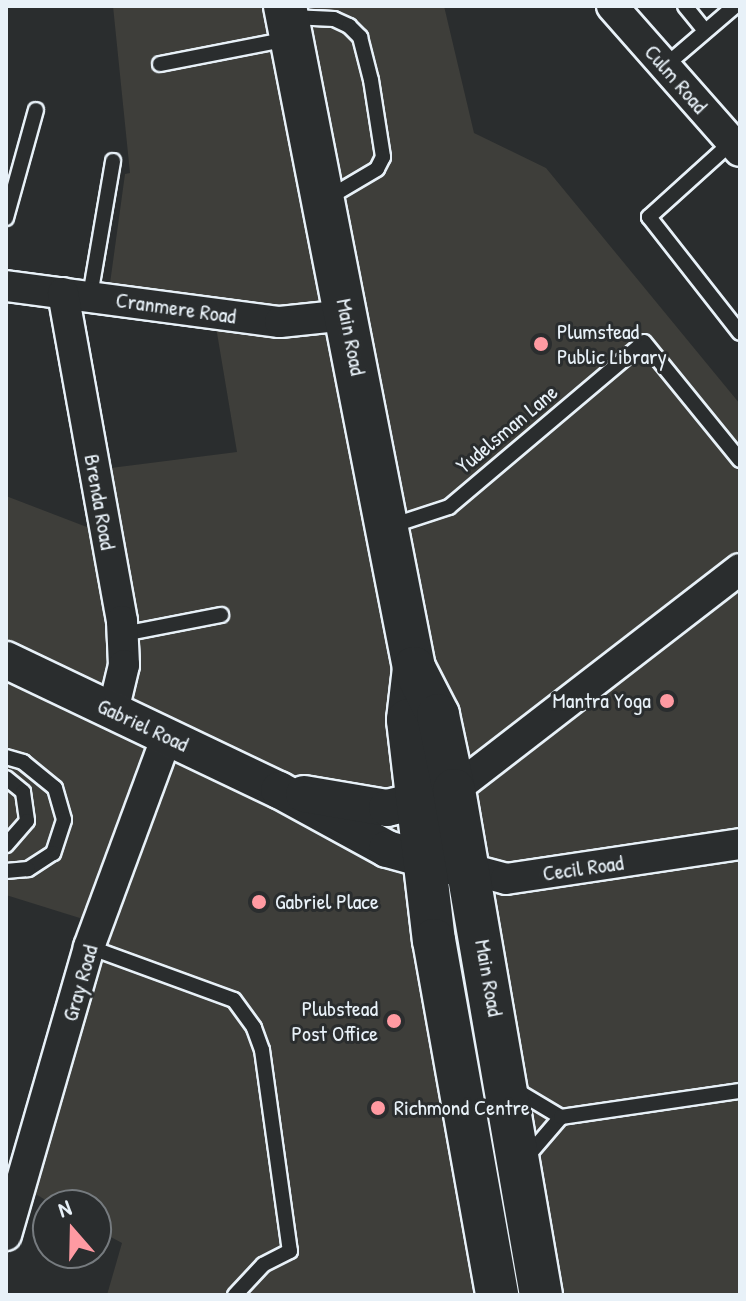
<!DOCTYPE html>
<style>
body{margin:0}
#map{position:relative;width:746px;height:1301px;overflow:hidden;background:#2a2d2e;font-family:"Patrick Hand",sans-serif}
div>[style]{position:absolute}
.built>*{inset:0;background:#3e3e3a}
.roads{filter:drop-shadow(2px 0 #e8f1f8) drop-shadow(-2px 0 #e8f1f8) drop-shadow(0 2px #e8f1f8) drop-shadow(0 -2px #e8f1f8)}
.service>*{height:14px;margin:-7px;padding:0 7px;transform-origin:7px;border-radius:7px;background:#2a2d2e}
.minor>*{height:30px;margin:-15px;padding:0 15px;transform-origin:15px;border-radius:15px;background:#2a2d2e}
.tertiary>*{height:36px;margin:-18px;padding:0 18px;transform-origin:18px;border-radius:18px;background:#2a2d2e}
.secondary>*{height:42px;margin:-21px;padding:0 21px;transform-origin:21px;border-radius:21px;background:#2a2d2e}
.dots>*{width:22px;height:22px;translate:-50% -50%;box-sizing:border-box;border:4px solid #2a2d2e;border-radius:50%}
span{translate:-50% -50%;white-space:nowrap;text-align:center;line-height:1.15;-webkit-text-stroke:6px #2a2d2e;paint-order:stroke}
.street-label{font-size:22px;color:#e8f1f8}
.poi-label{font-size:22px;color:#e8f1f8}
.left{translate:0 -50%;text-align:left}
.right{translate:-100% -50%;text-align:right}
.frame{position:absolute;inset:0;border:8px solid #e8f1f8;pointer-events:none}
.north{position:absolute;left:32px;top:1189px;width:80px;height:80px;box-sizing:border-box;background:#2a2d2e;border:2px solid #767b7f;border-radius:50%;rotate:340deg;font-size:22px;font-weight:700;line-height:32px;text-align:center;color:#e8f1f8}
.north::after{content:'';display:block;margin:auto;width:28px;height:36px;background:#ff9aa2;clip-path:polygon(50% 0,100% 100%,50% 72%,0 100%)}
</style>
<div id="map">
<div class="built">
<i style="clip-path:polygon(113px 6px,444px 6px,474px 133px,546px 168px,740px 404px,740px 1295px,107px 1295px,122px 1243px,96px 1229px,96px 1205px,54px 1205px,22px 1186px,99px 924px,6px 895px,6px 496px,105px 534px,95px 470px,237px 452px,214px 315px,108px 298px,125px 174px,130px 173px)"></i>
</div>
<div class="roads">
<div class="service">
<i style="left:685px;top:6px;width:32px;rotate:51deg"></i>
<i style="left:292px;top:17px;width:42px;rotate:2.7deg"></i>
<i style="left:334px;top:19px;width:17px;rotate:25deg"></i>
<i style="left:349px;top:26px;width:16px;rotate:45deg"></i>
<i style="left:360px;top:37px;width:44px;rotate:75.7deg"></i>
<i style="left:371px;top:80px;width:78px;rotate:81.1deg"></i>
<i style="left:383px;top:157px;width:13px;rotate:117deg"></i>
<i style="left:377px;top:169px;width:57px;rotate:149.4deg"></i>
<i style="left:160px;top:64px;width:131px;rotate:-11deg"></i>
<i style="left:665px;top:66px;width:92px;rotate:-40.6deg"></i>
<i style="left:732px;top:142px;width:112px;rotate:137.9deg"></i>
<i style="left:649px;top:217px;width:147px;rotate:51.9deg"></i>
<i style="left:6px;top:218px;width:112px;rotate:-74.5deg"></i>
<i style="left:90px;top:296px;width:137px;rotate:-80.3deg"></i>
<i style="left:388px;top:527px;width:64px;rotate:-18.2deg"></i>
<i style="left:449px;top:507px;width:255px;rotate:-40.2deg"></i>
<i style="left:644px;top:342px;width:152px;rotate:50.9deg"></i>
<i style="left:123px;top:634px;width:100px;rotate:-11deg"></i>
<i style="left:6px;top:757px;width:18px;rotate:16deg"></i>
<i style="left:23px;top:762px;width:41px;rotate:39.1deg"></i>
<i style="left:55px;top:788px;width:33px;rotate:74deg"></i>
<i style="left:64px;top:820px;width:35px;rotate:108deg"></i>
<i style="left:53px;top:853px;width:30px;rotate:147deg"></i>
<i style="left:28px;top:869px;width:22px;rotate:175deg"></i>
<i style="left:6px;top:778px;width:22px;rotate:39deg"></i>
<i style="left:23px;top:792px;width:29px;rotate:82deg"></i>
<i style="left:27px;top:821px;width:32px;rotate:131deg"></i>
<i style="left:89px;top:947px;width:154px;rotate:20.1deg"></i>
<i style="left:234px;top:1000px;width:34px;rotate:54deg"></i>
<i style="left:254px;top:1028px;width:23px;rotate:70deg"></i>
<i style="left:262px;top:1050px;width:203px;rotate:82.1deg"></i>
<i style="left:290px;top:1251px;width:30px;rotate:153deg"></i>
<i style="left:263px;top:1265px;width:41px;rotate:133deg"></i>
<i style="left:514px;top:1089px;width:55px;rotate:30.8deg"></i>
<i style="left:525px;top:1159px;width:55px;rotate:-49.4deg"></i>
<i style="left:561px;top:1117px;width:181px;rotate:-8.3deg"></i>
</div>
<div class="minor">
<i style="left:612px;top:6px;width:193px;rotate:48.6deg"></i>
<i style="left:6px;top:286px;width:276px;rotate:7.5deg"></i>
<i style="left:280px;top:322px;width:67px;rotate:-6deg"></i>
<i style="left:63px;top:293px;width:333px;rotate:79.8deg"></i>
<i style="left:122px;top:621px;width:44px;rotate:87.4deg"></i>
<i style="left:124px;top:665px;width:47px;rotate:103.4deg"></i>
<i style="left:454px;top:790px;width:361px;rotate:-37.7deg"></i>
<i style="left:469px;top:869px;width:38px;rotate:15deg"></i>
<i style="left:506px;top:879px;width:237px;rotate:-8.5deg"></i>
<i style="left:6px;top:1235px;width:300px;rotate:-73.9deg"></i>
<i style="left:89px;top:947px;width:225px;rotate:-69.7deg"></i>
</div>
<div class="tertiary">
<i style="left:6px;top:660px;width:302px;rotate:25.5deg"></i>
<i style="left:279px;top:790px;width:123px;rotate:28.6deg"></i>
<i style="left:387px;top:849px;width:64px;rotate:15.3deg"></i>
<i style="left:304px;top:794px;width:84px;rotate:9.6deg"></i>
<i style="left:387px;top:808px;width:57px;rotate:-13.3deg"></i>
</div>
<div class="secondary">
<i style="left:285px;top:6px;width:674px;rotate:78.97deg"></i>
<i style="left:414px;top:668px;width:52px;rotate:96.6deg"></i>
<i style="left:408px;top:720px;width:222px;rotate:83.3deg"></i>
<i style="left:434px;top:940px;width:361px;rotate:79.9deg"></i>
<i style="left:414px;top:668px;width:53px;rotate:62.9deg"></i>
<i style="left:438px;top:715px;width:77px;rotate:78deg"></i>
<i style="left:454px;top:790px;width:512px;rotate:80.23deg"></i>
</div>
</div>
<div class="dots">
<i style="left:541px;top:344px;background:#ff9aa2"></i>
<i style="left:667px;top:701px;background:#ff9aa2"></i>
<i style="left:259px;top:902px;background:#ff9aa2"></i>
<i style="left:394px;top:1021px;background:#ff9aa2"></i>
<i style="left:378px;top:1108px;background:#ff9aa2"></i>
</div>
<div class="street-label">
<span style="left:676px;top:79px;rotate:49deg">Culm Road</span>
<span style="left:176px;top:308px;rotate:8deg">Cranmere Road</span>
<span style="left:351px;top:337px;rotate:79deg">Main Road</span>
<span style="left:507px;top:429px;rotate:-40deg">Yudelsman Lane</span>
<span style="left:100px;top:502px;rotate:80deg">Brenda Road</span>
<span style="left:143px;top:725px;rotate:25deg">Gabriel Road</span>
<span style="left:583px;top:868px;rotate:-8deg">Cecil Road</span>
<span style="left:489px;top:978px;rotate:80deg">Main Road</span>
<span style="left:80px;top:983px;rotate:-74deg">Gray Road</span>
</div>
<div class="poi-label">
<span class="left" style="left:557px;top:344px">Plumstead<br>Public Library</span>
<span class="right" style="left:651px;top:701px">Mantra Yoga</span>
<span class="left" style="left:275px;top:902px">Gabriel Place</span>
<span class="right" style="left:378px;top:1021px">Plubstead<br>Post Office</span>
<span class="left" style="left:394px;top:1108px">Richmond Centre</span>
</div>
<div class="frame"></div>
<div class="north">N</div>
</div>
